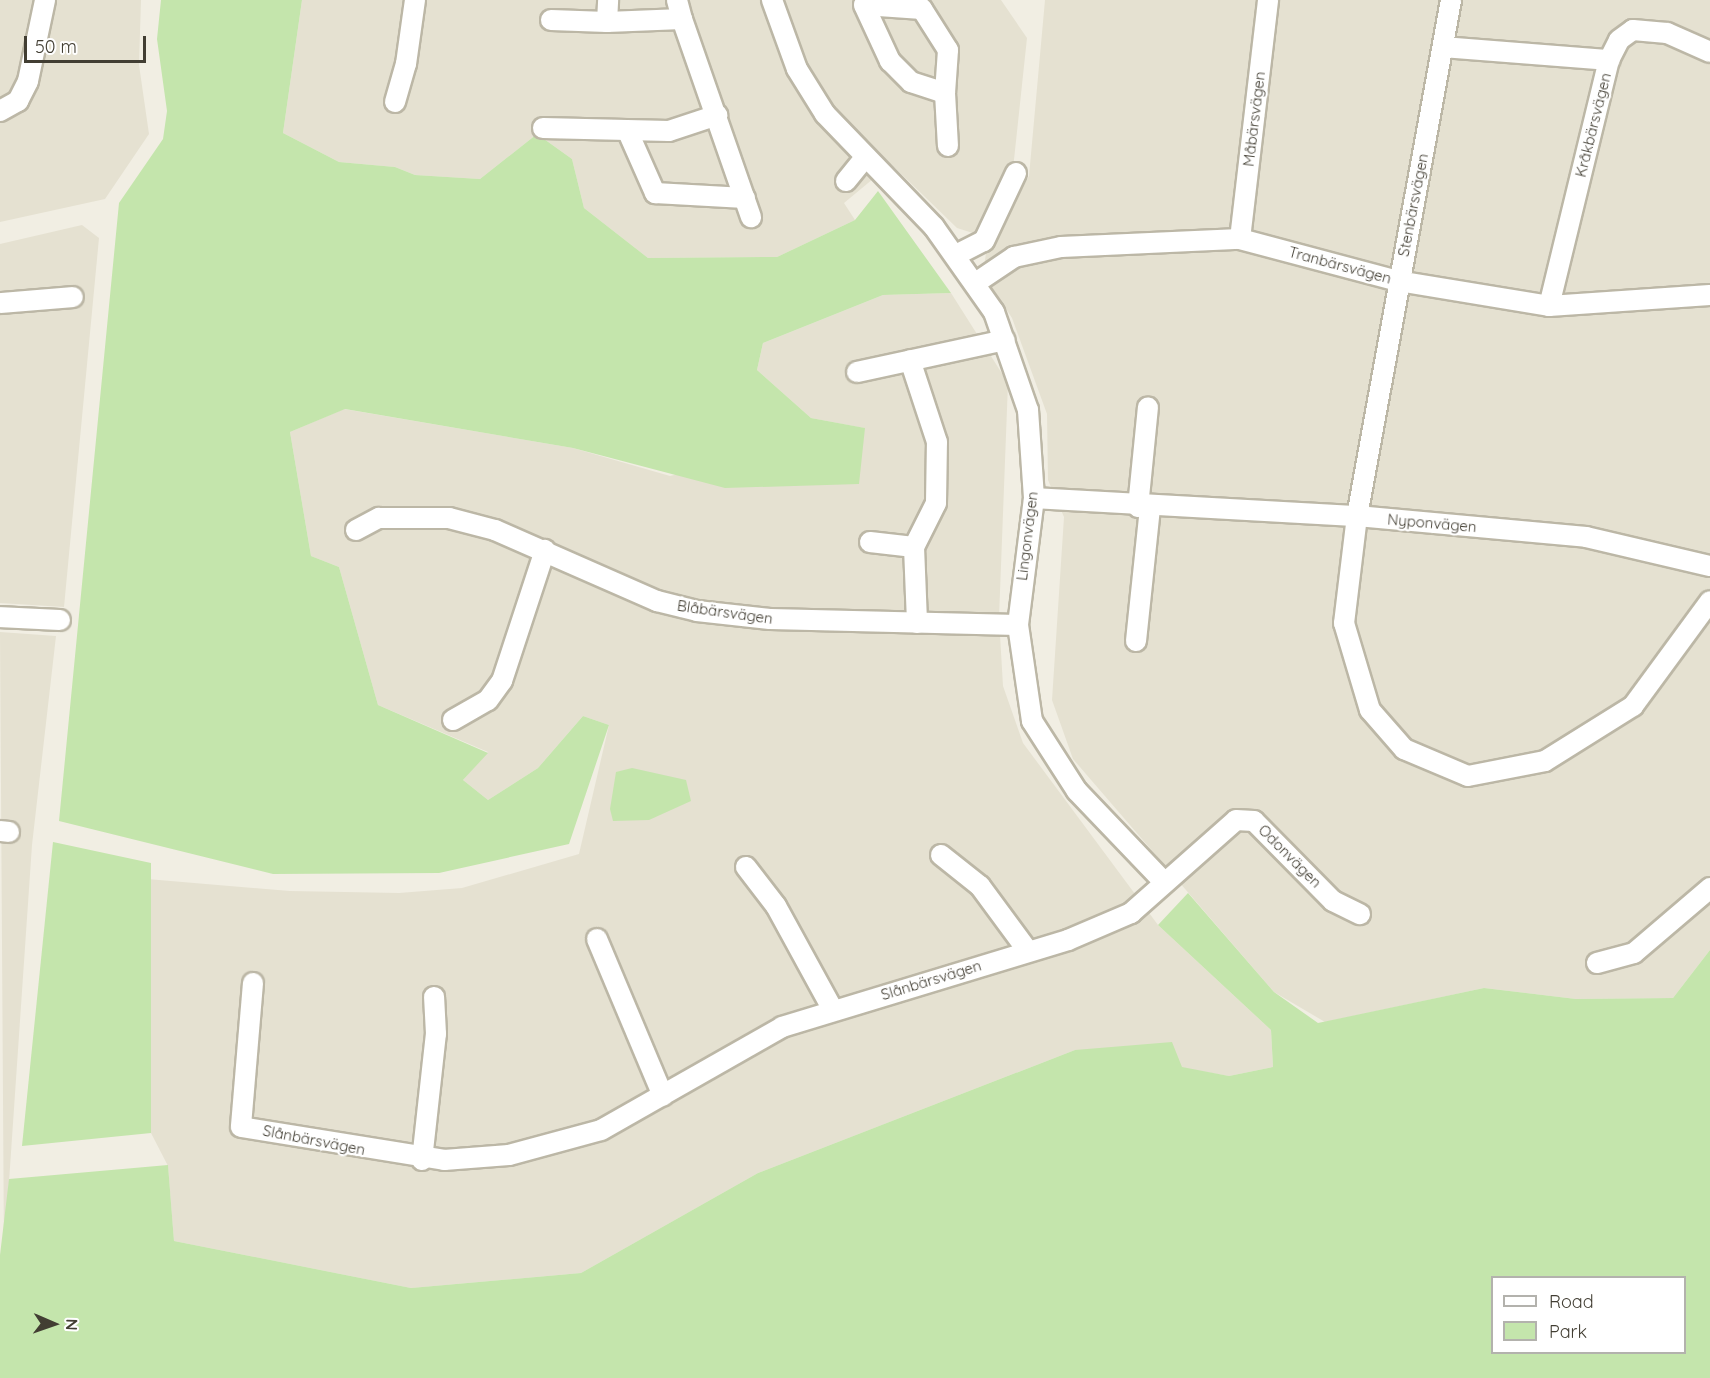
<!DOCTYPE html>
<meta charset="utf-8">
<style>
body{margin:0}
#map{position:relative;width:1710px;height:1378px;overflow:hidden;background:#f1eee3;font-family:Quicksand,sans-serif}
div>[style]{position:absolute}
.residential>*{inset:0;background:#e5e1d1}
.green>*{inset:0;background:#c4e5ac}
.roads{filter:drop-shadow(2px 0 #bcb7a6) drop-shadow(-2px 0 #bcb7a6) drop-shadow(0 2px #bcb7a6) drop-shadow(0 -2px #bcb7a6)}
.minor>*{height:20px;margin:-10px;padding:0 10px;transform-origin:10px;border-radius:10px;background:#fff}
span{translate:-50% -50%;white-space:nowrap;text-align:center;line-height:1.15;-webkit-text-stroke:4.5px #fff;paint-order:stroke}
.street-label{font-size:15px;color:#423e33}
.legend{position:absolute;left:1491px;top:1276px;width:195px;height:78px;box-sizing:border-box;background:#fff;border:2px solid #b3b2ad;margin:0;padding:8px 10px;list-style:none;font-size:18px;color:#423e33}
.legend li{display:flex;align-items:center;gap:12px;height:30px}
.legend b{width:30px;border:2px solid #b3b2ad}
.north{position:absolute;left:24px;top:1294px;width:60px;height:60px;-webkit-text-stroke:4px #fff;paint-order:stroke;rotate:92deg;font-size:16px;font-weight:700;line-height:24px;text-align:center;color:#423e33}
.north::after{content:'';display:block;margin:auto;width:21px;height:27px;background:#423e33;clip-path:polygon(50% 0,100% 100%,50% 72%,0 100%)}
.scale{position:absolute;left:24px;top:36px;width:122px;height:27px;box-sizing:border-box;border:3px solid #423e33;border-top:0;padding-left:8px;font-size:18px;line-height:21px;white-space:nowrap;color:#423e33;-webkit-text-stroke:4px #fff;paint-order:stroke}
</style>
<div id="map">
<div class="residential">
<i style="clip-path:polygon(0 0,141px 0,139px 65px,149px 134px,105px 199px,0 222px)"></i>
<i style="clip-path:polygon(302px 0,1001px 0,1027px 38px,1013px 169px,976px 234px,957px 228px,891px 164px,844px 203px,855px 220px,777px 257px,648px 258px,584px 208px,572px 159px,537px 134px,480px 179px,415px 175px,395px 167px,339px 162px,283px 133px)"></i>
<i style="clip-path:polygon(1045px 0,1710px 0,1710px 950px,1673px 998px,1576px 999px,1484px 988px,1325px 1022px,1274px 992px,1073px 759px,1052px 700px,1064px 517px,1048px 480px,1047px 414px,1012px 318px,983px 274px,986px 253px,1029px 176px)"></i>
<i style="clip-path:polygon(82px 225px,99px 238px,64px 607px,0 603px,0 244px)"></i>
<i style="clip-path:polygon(951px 293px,1008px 383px,999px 618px,1003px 686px,1023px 743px,1158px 925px,1271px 1030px,1273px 1067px,1229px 1076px,1075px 1050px,758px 1173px,581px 1273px,411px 1288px,174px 1241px,168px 1166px,151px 1133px,147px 879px,290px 891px,399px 893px,462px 888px,579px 854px,609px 725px,583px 716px,538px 768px,488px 800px,463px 780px,488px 752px,378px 705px,339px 567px,311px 556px,290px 432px,344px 409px,573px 448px,670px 476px,864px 428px,811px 418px,757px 370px,763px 343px,883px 295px)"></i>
<i style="clip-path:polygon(0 632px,56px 636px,32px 845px,4px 1255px)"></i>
</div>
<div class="green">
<i style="clip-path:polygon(161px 0,302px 0,283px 133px,339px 162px,395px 167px,415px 175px,480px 179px,537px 134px,572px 159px,584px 208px,648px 258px,777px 257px,855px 220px,878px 191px,951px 293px,883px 295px,763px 343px,757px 370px,811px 418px,865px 428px,859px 484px,725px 488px,573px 448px,345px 409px,290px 432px,311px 556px,339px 567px,378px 705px,488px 753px,463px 780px,488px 800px,538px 768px,583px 716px,609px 725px,569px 844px,439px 873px,273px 874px,59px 821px,119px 203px,163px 139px,167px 111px,157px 39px)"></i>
<i style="clip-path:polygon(632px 768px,686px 780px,691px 801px,649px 820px,613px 821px,610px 809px,616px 772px)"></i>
<i style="clip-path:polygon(53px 842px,151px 863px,151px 1133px,22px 1146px)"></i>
<i style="clip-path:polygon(evenodd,1188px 893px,1274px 992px,1318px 1023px,1484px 988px,1576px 999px,1673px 998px,1710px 950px,1710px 1378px,0 1378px,0 1255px,9px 1179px,168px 1165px,174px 1241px,411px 1288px,581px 1273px,758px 1173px,1075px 1050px,1172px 1042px,1182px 1067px,1229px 1076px,1273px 1067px,1271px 1030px,1158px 925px,1188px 893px,1492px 1278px,1684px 1278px,1684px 1352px,1492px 1352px,1492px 1278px)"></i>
</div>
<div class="roads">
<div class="minor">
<i style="left:772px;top:0;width:73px;rotate:70.1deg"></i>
<i style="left:797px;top:69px;width:53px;rotate:58.1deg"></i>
<i style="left:825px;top:114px;width:157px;rotate:46deg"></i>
<i style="left:934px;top:227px;width:104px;rotate:54.8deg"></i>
<i style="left:994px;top:312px;width:104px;rotate:70.9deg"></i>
<i style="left:1028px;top:410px;width:88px;rotate:86.1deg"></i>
<i style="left:1034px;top:498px;width:128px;rotate:97.2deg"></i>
<i style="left:1018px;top:625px;width:97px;rotate:81.7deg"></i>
<i style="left:1032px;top:721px;width:83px;rotate:57.3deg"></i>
<i style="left:1077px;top:791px;width:124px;rotate:46.3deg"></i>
<i style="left:1451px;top:0;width:524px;rotate:100.32deg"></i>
<i style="left:1357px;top:516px;width:108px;rotate:96.9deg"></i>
<i style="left:1344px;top:623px;width:91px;rotate:73.4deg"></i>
<i style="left:1370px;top:710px;width:52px;rotate:48.9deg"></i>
<i style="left:1404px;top:749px;width:69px;rotate:22.9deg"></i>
<i style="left:1468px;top:776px;width:78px;rotate:-11deg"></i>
<i style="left:1545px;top:761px;width:104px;rotate:-32deg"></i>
<i style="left:1633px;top:706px;width:130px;rotate:-53.7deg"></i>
<i style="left:682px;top:19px;width:210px;rotate:70.8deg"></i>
<i style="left:551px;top:20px;width:56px;rotate:2deg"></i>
<i style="left:607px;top:22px;width:22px;rotate:-87deg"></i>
<i style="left:607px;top:22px;width:75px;rotate:-2.3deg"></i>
<i style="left:682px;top:19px;width:20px;rotate:-105deg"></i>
<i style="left:1443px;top:47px;width:167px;rotate:4.5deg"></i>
<i style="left:945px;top:93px;width:43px;rotate:-86deg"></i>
<i style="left:948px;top:50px;width:49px;rotate:-122.4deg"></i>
<i style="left:922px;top:9px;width:58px;rotate:-176.1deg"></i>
<i style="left:864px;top:5px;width:62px;rotate:65.1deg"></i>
<i style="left:890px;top:61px;width:30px;rotate:45deg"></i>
<i style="left:911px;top:82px;width:36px;rotate:18deg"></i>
<i style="left:945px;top:93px;width:53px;rotate:86.8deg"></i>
<i style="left:395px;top:102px;width:40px;rotate:-74deg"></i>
<i style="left:406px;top:64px;width:65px;rotate:-82deg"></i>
<i style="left:0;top:111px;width:21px;rotate:-29deg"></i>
<i style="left:18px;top:101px;width:22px;rotate:-63deg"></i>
<i style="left:28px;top:81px;width:83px;rotate:-78.1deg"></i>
<i style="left:543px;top:128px;width:126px;rotate:1.4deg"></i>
<i style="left:669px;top:131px;width:51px;rotate:-18.4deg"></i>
<i style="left:628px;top:132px;width:67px;rotate:66.1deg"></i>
<i style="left:655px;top:193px;width:90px;rotate:3.2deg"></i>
<i style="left:846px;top:181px;width:28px;rotate:-51deg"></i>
<i style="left:1240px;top:239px;width:241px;rotate:-83.3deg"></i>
<i style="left:956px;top:255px;width:31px;rotate:-27deg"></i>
<i style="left:984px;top:241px;width:75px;rotate:-64.8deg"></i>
<i style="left:977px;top:282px;width:45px;rotate:-34deg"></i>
<i style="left:1014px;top:257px;width:48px;rotate:-12deg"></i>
<i style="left:1061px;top:247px;width:179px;rotate:-2.6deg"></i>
<i style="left:1240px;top:239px;width:163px;rotate:14.9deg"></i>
<i style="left:1398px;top:281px;width:153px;rotate:9.4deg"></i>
<i style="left:1549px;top:306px;width:161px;rotate:-3.9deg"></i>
<i style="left:0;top:303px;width:73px;rotate:-4.7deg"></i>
<i style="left:1549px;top:306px;width:253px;rotate:-76.3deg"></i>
<i style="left:1609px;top:60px;width:22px;rotate:-63deg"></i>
<i style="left:1619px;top:40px;width:17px;rotate:-36deg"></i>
<i style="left:1633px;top:30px;width:34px;rotate:5deg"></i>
<i style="left:1667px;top:33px;width:47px;rotate:23.8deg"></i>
<i style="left:857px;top:372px;width:151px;rotate:-12.2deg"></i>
<i style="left:1034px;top:498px;width:324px;rotate:3.2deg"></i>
<i style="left:1357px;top:516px;width:230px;rotate:5.2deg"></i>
<i style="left:1586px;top:537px;width:127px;rotate:13.2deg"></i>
<i style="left:1138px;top:507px;width:100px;rotate:-84.3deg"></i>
<i style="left:356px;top:530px;width:26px;rotate:-28deg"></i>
<i style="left:379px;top:518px;width:70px"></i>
<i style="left:449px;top:518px;width:48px;rotate:14.6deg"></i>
<i style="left:495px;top:530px;width:177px;rotate:23.7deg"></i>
<i style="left:657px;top:601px;width:41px;rotate:14deg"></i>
<i style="left:697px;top:611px;width:73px;rotate:6.3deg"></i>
<i style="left:770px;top:619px;width:248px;rotate:1.4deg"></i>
<i style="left:870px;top:542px;width:44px;rotate:6.5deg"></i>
<i style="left:914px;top:547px;width:49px;rotate:-63.4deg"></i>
<i style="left:936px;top:503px;width:61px;rotate:-89.1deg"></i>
<i style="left:937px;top:442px;width:86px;rotate:-108.2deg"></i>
<i style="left:914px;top:547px;width:76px;rotate:87.7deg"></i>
<i style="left:0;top:617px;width:60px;rotate:2.9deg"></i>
<i style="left:1136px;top:641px;width:134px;rotate:-84deg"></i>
<i style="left:453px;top:720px;width:40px;rotate:-29.7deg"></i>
<i style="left:488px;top:700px;width:24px;rotate:-54deg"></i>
<i style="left:502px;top:681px;width:138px;rotate:-71.8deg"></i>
<i style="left:0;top:831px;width:9px;rotate:6deg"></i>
<i style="left:941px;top:855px;width:50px;rotate:38.5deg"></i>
<i style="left:980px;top:886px;width:81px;rotate:53.6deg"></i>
<i style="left:746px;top:867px;width:49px;rotate:52.4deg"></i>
<i style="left:776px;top:906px;width:119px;rotate:61.3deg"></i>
<i style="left:597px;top:939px;width:170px;rotate:67.2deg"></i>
<i style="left:1597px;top:963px;width:38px;rotate:-15deg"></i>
<i style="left:1634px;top:953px;width:100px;rotate:-40.5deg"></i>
<i style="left:253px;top:983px;width:144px;rotate:94.8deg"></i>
<i style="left:241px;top:1127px;width:206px;rotate:9.2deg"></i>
<i style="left:444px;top:1160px;width:65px;rotate:-4.4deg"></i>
<i style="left:509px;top:1155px;width:95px;rotate:-15.2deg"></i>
<i style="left:601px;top:1130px;width:208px;rotate:-29.6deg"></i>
<i style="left:782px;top:1027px;width:299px;rotate:-16.9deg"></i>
<i style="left:1068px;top:940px;width:69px;rotate:-23.2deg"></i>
<i style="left:1131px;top:913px;width:140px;rotate:-41.5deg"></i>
<i style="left:1236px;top:820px;width:18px;rotate:3deg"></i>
<i style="left:1254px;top:821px;width:112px;rotate:45.4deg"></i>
<i style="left:1333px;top:901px;width:30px;rotate:26deg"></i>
<i style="left:422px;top:1160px;width:127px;rotate:-83.7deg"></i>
<i style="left:436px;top:1034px;width:37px;rotate:-93deg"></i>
</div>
</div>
<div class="street-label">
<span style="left:1254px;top:119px;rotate:-83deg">Måbärsvägen</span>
<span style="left:1593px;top:125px;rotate:-76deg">Kråkbärsvägen</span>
<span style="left:1413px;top:205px;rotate:-79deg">Stenbärsvägen</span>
<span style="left:1340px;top:265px;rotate:15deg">Tranbärsvägen</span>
<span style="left:1432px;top:523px;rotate:5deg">Nyponvägen</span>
<span style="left:1027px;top:536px;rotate:-83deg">Lingonvägen</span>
<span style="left:725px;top:612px;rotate:8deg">Blåbärsvägen</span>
<span style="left:1290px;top:856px;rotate:45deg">Odonvägen</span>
<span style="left:931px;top:980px;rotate:-17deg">Slånbärsvägen</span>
<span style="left:314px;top:1140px;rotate:11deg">Slånbärsvägen</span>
</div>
<ul class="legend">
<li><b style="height:8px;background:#fff"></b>Road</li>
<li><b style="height:16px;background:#c4e5ac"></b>Park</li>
</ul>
<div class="north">N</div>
<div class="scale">50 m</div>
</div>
